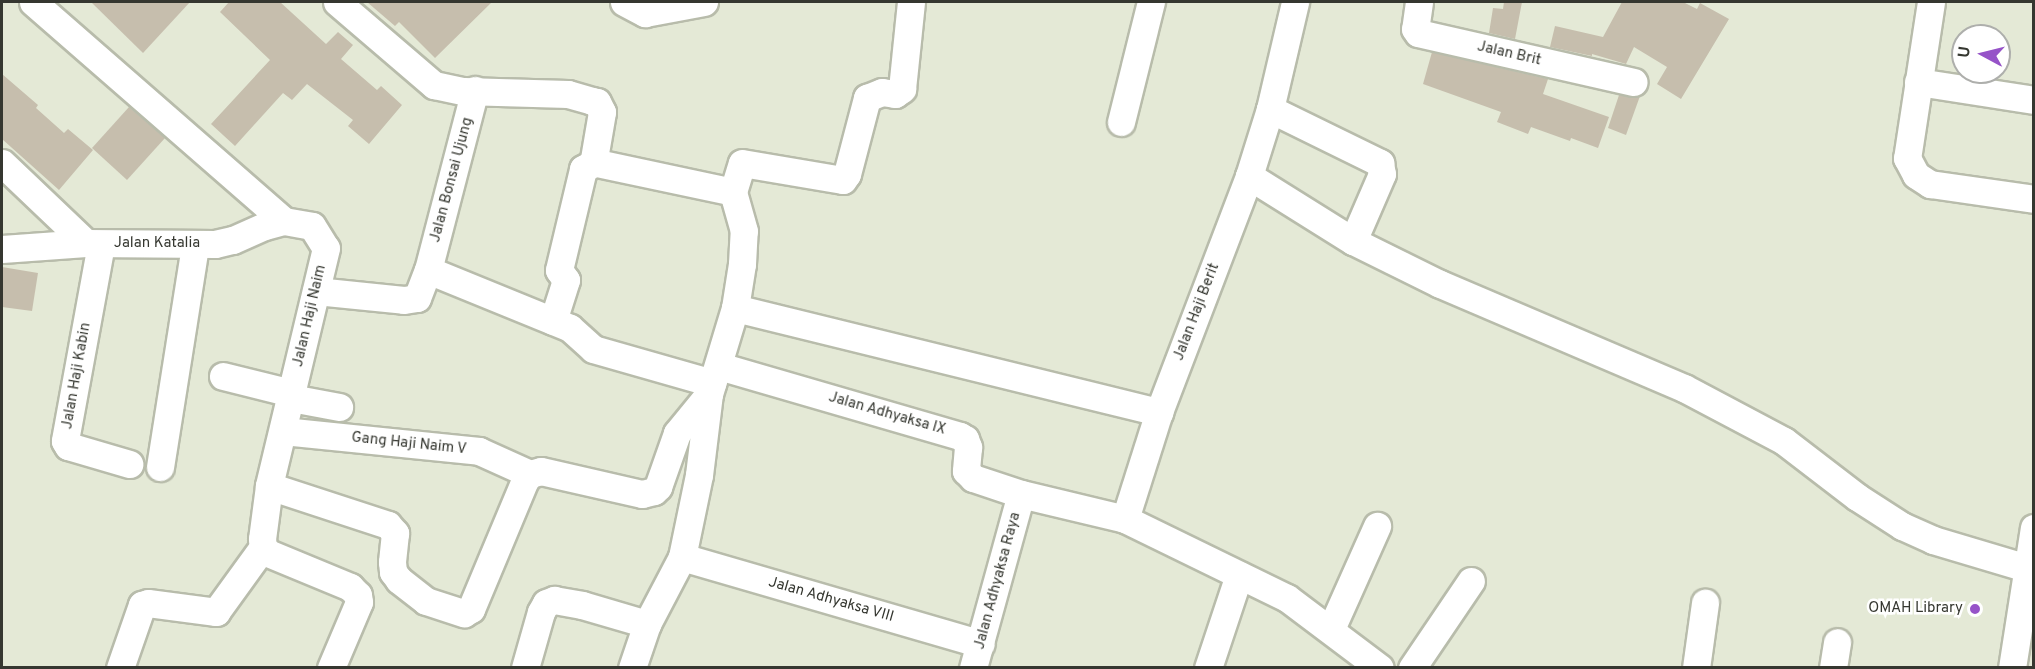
<!DOCTYPE html>
<style>
body{margin:0}
#map{position:relative;width:2035px;height:669px;overflow:hidden;background:#e4e9d6;font-family:Overpass,sans-serif}
div>[style]{position:absolute}
.building>*{inset:0;background:#c6bead}
.roads{filter:drop-shadow(2px 0 #b8bcab) drop-shadow(-2px 0 #b8bcab) drop-shadow(0 2px #b8bcab) drop-shadow(0 -2px #b8bcab)}
.minor>*{height:27px;margin:-13.5px;padding:0 13.5px;transform-origin:13.5px;border-radius:13.5px;background:#fff}
.dots>*{width:16px;height:16px;translate:-50% -50%;box-sizing:border-box;border:3px solid #fff;border-radius:50%}
span{translate:-50% -50%;white-space:nowrap;text-align:center;line-height:1.15;-webkit-text-stroke:5px #fff;paint-order:stroke}
.street-label{font-size:15px;color:#353730}
.poi-label{font-size:15px;color:#353730}
.right{translate:-100% -50%;text-align:right}
.frame{position:absolute;inset:0;border:3px solid #353730;pointer-events:none}
.north{position:absolute;left:1951px;top:24px;width:60px;height:60px;box-sizing:border-box;background:#fff;border:2px solid #aeafac;border-radius:50%;rotate:277deg;font-size:16px;font-weight:700;line-height:24px;text-align:center;color:#353730}
.north::after{content:'';display:block;margin:auto;width:21px;height:27px;background:#9653c8;clip-path:polygon(50% 0,100% 100%,50% 72%,0 100%)}
</style>
<div id="map">
<div class="building">
<i style="clip-path:polygon(91px 2px,190px 2px,143px 53px)"></i>
<i style="clip-path:polygon(229px 2px,280px 2px,326px 44px,338px 32px,353px 45px,341px 59px,377px 90px,381px 86px,402px 105px,369px 144px,348px 126px,353px 120px,307px 84px,292px 100px,283px 93px,235px 146px,211px 124px,270px 60px,220px 12px)"></i>
<i style="clip-path:polygon(367px 2px,492px 2px,435px 58px,399px 22px,395px 26px)"></i>
<i style="clip-path:polygon(1504px 2px,1522px 2px,1515px 39px,1489px 33px,1493px 8px,1503px 9px)"></i>
<i style="clip-path:polygon(1622px 2px,1683px 2px,1697px 9px,1700px 3px,1729px 19px,1681px 99px,1657px 84px,1667px 67px,1634px 47px,1626px 64px,1592px 54px,1592px 56px,1550px 47px,1555px 26px,1603px 37px)"></i>
<i style="clip-path:polygon(1432px 52px,1548px 79px,1543px 94px,1609px 117px,1598px 148px,1571px 138px,1570px 141px,1531px 127px,1528px 134px,1497px 122px,1501px 112px,1423px 84px)"></i>
<i style="clip-path:polygon(2px 74px,38px 105px,36px 108px,64px 133px,68px 129px,93px 150px,59px 190px,2px 139px)"></i>
<i style="clip-path:polygon(1619px 95px,1630px 97px,1640px 96px,1626px 135px,1608px 128px)"></i>
<i style="clip-path:polygon(129px 107px,165px 138px,127px 180px,92px 148px)"></i>
<i style="clip-path:polygon(2px 267px,38px 273px,32px 311px,2px 307px)"></i>
</div>
<div class="roads">
<div class="minor">
<i style="left:33px;top:2px;width:333px;rotate:41.1deg"></i>
<i style="left:284px;top:221px;width:28px;rotate:10deg"></i>
<i style="left:312px;top:226px;width:26px;rotate:58deg"></i>
<i style="left:326px;top:248px;width:245px;rotate:103.5deg"></i>
<i style="left:269px;top:486px;width:53px;rotate:97.5deg"></i>
<i style="left:262px;top:539px;width:8px;rotate:83deg"></i>
<i style="left:263px;top:547px;width:8px;rotate:50deg"></i>
<i style="left:268px;top:553px;width:89px;rotate:22.5deg"></i>
<i style="left:350px;top:587px;width:11px;rotate:45deg"></i>
<i style="left:358px;top:595px;width:7px;rotate:82deg"></i>
<i style="left:359px;top:602px;width:72px;rotate:113deg"></i>
<i style="left:337px;top:2px;width:128px;rotate:40.6deg"></i>
<i style="left:434px;top:85px;width:30px;rotate:12deg"></i>
<i style="left:463px;top:91px;width:105px;rotate:1.6deg"></i>
<i style="left:568px;top:94px;width:25px;rotate:16deg"></i>
<i style="left:592px;top:101px;width:5px;rotate:11deg"></i>
<i style="left:597px;top:102px;width:11px;rotate:63deg"></i>
<i style="left:602px;top:112px;width:48px;rotate:99.7deg"></i>
<i style="left:594px;top:159px;width:5px;rotate:53deg"></i>
<i style="left:597px;top:163px;width:139px;rotate:12deg"></i>
<i style="left:624px;top:2px;width:24px;rotate:28deg"></i>
<i style="left:645px;top:13px;width:60px;rotate:-10.6deg"></i>
<i style="left:1419px;top:2px;width:27px;rotate:98deg"></i>
<i style="left:1415px;top:29px;width:5px;rotate:53deg"></i>
<i style="left:1418px;top:33px;width:221px;rotate:12.8deg"></i>
<i style="left:1931px;top:2px;width:158px;rotate:98.7deg"></i>
<i style="left:1907px;top:158px;width:19px;rotate:62deg"></i>
<i style="left:1916px;top:175px;width:17px;rotate:33deg"></i>
<i style="left:1930px;top:184px;width:105px;rotate:8.2deg"></i>
<i style="left:1918px;top:82px;width:117px;rotate:8.8deg"></i>
<i style="left:1270px;top:109px;width:123px;rotate:26.1deg"></i>
<i style="left:1380px;top:163px;width:11px;rotate:80deg"></i>
<i style="left:1382px;top:174px;width:73px;rotate:113.4deg"></i>
<i style="left:1121px;top:122px;width:124px;rotate:-76deg"></i>
<i style="left:2px;top:163px;width:116px;rotate:43.6deg"></i>
<i style="left:1249px;top:176px;width:123px;rotate:32deg"></i>
<i style="left:1353px;top:241px;width:97px;rotate:26.3deg"></i>
<i style="left:1440px;top:284px;width:265px;rotate:23.1deg"></i>
<i style="left:1684px;top:388px;width:113px;rotate:27.9deg"></i>
<i style="left:1784px;top:441px;width:92px;rotate:37.5deg"></i>
<i style="left:1857px;top:497px;width:54px;rotate:32.8deg"></i>
<i style="left:1902px;top:526px;width:34px;rotate:24deg"></i>
<i style="left:1933px;top:540px;width:98px;rotate:16.6deg"></i>
<i style="left:101px;top:244px;width:200px;rotate:100.4deg"></i>
<i style="left:65px;top:441px;width:6px;rotate:59deg"></i>
<i style="left:68px;top:446px;width:64px;rotate:16.4deg"></i>
<i style="left:2px;top:249px;width:84px;rotate:-4.1deg"></i>
<i style="left:86px;top:243px;width:129px;rotate:0.4deg"></i>
<i style="left:215px;top:244px;width:18px;rotate:-13deg"></i>
<i style="left:233px;top:240px;width:35px;rotate:-24deg"></i>
<i style="left:265px;top:226px;width:20px;rotate:-15deg"></i>
<i style="left:428px;top:270px;width:153px;rotate:22.2deg"></i>
<i style="left:570px;top:328px;width:31px;rotate:42deg"></i>
<i style="left:593px;top:349px;width:124px;rotate:15.9deg"></i>
<i style="left:316px;top:291px;width:88px;rotate:5.8deg"></i>
<i style="left:404px;top:300px;width:13px;rotate:-9deg"></i>
<i style="left:417px;top:298px;width:30px;rotate:-69deg"></i>
<i style="left:428px;top:270px;width:186px;rotate:-75.4deg"></i>
<i style="left:735px;top:308px;width:437px;rotate:13.8deg"></i>
<i style="left:553px;top:321px;width:43px;rotate:-72.4deg"></i>
<i style="left:566px;top:280px;width:12px;rotate:-125deg"></i>
<i style="left:559px;top:270px;width:104px;rotate:-76.6deg"></i>
<i style="left:583px;top:169px;width:14px;rotate:-30deg"></i>
<i style="left:719px;top:366px;width:251px;rotate:16.2deg"></i>
<i style="left:960px;top:436px;width:6px;rotate:31deg"></i>
<i style="left:965px;top:439px;width:9px;rotate:69deg"></i>
<i style="left:968px;top:447px;width:24px;rotate:95deg"></i>
<i style="left:966px;top:471px;width:10px;rotate:45deg"></i>
<i style="left:973px;top:478px;width:51px;rotate:18.4deg"></i>
<i style="left:1021px;top:494px;width:107px;rotate:13.5deg"></i>
<i style="left:1125px;top:519px;width:180px;rotate:26deg"></i>
<i style="left:1287px;top:598px;width:116px;rotate:37deg"></i>
<i style="left:223px;top:376px;width:70px;rotate:14deg"></i>
<i style="left:291px;top:398px;width:49px;rotate:10.6deg"></i>
<i style="left:283px;top:431px;width:197px;rotate:5.8deg"></i>
<i style="left:479px;top:451px;width:56px;rotate:24.3deg"></i>
<i style="left:160px;top:467px;width:224px;rotate:-81deg"></i>
<i style="left:269px;top:486px;width:125px;rotate:18.1deg"></i>
<i style="left:388px;top:525px;width:11px;rotate:49deg"></i>
<i style="left:395px;top:533px;width:29px;rotate:96deg"></i>
<i style="left:392px;top:562px;width:10px;rotate:84deg"></i>
<i style="left:393px;top:572px;width:10px;rotate:53deg"></i>
<i style="left:399px;top:580px;width:34px;rotate:38deg"></i>
<i style="left:426px;top:601px;width:40px;rotate:18deg"></i>
<i style="left:464px;top:613px;width:8px;rotate:-30deg"></i>
<i style="left:471px;top:609px;width:140px;rotate:-67.3deg"></i>
<i style="left:525px;top:480px;width:8px;rotate:-50deg"></i>
<i style="left:530px;top:474px;width:11px;rotate:-15deg"></i>
<i style="left:541px;top:471px;width:104px;rotate:12.8deg"></i>
<i style="left:642px;top:494px;width:12px;rotate:-14deg"></i>
<i style="left:654px;top:491px;width:6px;rotate:-45deg"></i>
<i style="left:658px;top:487px;width:57px;rotate:-70.6deg"></i>
<i style="left:677px;top:433px;width:50px;rotate:-50.6deg"></i>
<i style="left:1125px;top:519px;width:112px;rotate:-72.4deg"></i>
<i style="left:1159px;top:412px;width:253px;rotate:-69.1deg"></i>
<i style="left:1249px;top:176px;width:70px;rotate:-72.6deg"></i>
<i style="left:1270px;top:109px;width:110px;rotate:-76.8deg"></i>
<i style="left:682px;top:557px;width:311px;rotate:16.2deg"></i>
<i style="left:1331px;top:629px;width:113px;rotate:-65.9deg"></i>
<i style="left:120px;top:668px;width:67px;rotate:-70.8deg"></i>
<i style="left:142px;top:605px;width:6px;rotate:-18deg"></i>
<i style="left:148px;top:603px;width:69px;rotate:7.5deg"></i>
<i style="left:216px;top:612px;width:80px;rotate:-54.1deg"></i>
<i style="left:525px;top:668px;width:58px;rotate:-74.1deg"></i>
<i style="left:541px;top:612px;width:10px;rotate:-61deg"></i>
<i style="left:546px;top:603px;width:9px;rotate:-21deg"></i>
<i style="left:554px;top:600px;width:28px;rotate:10deg"></i>
<i style="left:582px;top:605px;width:68px;rotate:16.3deg"></i>
<i style="left:632px;top:668px;width:46px;rotate:-71.2deg"></i>
<i style="left:647px;top:624px;width:76px;rotate:-62.4deg"></i>
<i style="left:682px;top:557px;width:84px;rotate:-78.3deg"></i>
<i style="left:699px;top:475px;width:82px;rotate:-83deg"></i>
<i style="left:709px;top:394px;width:90px;rotate:-73.2deg"></i>
<i style="left:735px;top:308px;width:45px;rotate:-81deg"></i>
<i style="left:742px;top:264px;width:33px;rotate:-87deg"></i>
<i style="left:744px;top:231px;width:41px;rotate:-105.8deg"></i>
<i style="left:733px;top:192px;width:30px;rotate:-73deg"></i>
<i style="left:742px;top:163px;width:102px;rotate:9.6deg"></i>
<i style="left:843px;top:180px;width:7px;rotate:-56deg"></i>
<i style="left:847px;top:174px;width:79px;rotate:-75.3deg"></i>
<i style="left:867px;top:98px;width:16px;rotate:-22deg"></i>
<i style="left:882px;top:92px;width:13px;rotate:9deg"></i>
<i style="left:895px;top:94px;width:9px;rotate:-36deg"></i>
<i style="left:902px;top:89px;width:87px;rotate:-84.1deg"></i>
<i style="left:973px;top:668px;width:180px;rotate:-74.6deg"></i>
<i style="left:1208px;top:668px;width:98px;rotate:-71.6deg"></i>
<i style="left:1412px;top:668px;width:105px;rotate:-55.9deg"></i>
<i style="left:1696px;top:668px;width:66px;rotate:-82.1deg"></i>
<i style="left:1833px;top:668px;width:26px;rotate:-81deg"></i>
<i style="left:2012px;top:668px;width:142px;rotate:-81.1deg"></i>
</div>
</div>
<div class="dots">
<i style="left:1975px;top:609px;background:#9653c8"></i>
</div>
<div class="street-label">
<span style="left:1509px;top:54px;rotate:13deg">Jalan Brit</span>
<span style="left:452px;top:180px;rotate:-75deg">Jalan Bonsai Ujung</span>
<span style="left:157px;top:244px">Jalan Katalia</span>
<span style="left:1197px;top:312px;rotate:-69deg">Jalan Haji Berit</span>
<span style="left:310px;top:316px;rotate:-77deg">Jalan Haji Naim</span>
<span style="left:77px;top:376px;rotate:-80deg">Jalan Haji Kabin</span>
<span style="left:887px;top:414px;rotate:16deg">Jalan Adhyaksa IX</span>
<span style="left:409px;top:444px;rotate:6deg">Gang Haji Naim V</span>
<span style="left:998px;top:581px;rotate:-75deg">Jalan Adhyaksa Raya</span>
<span style="left:831px;top:600px;rotate:16deg">Jalan Adhyaksa VIII</span>
</div>
<div class="poi-label">
<span class="right" style="left:1963px;top:609px">OMAH Library</span>
</div>
<div class="frame"></div>
<div class="north">U</div>
</div>
